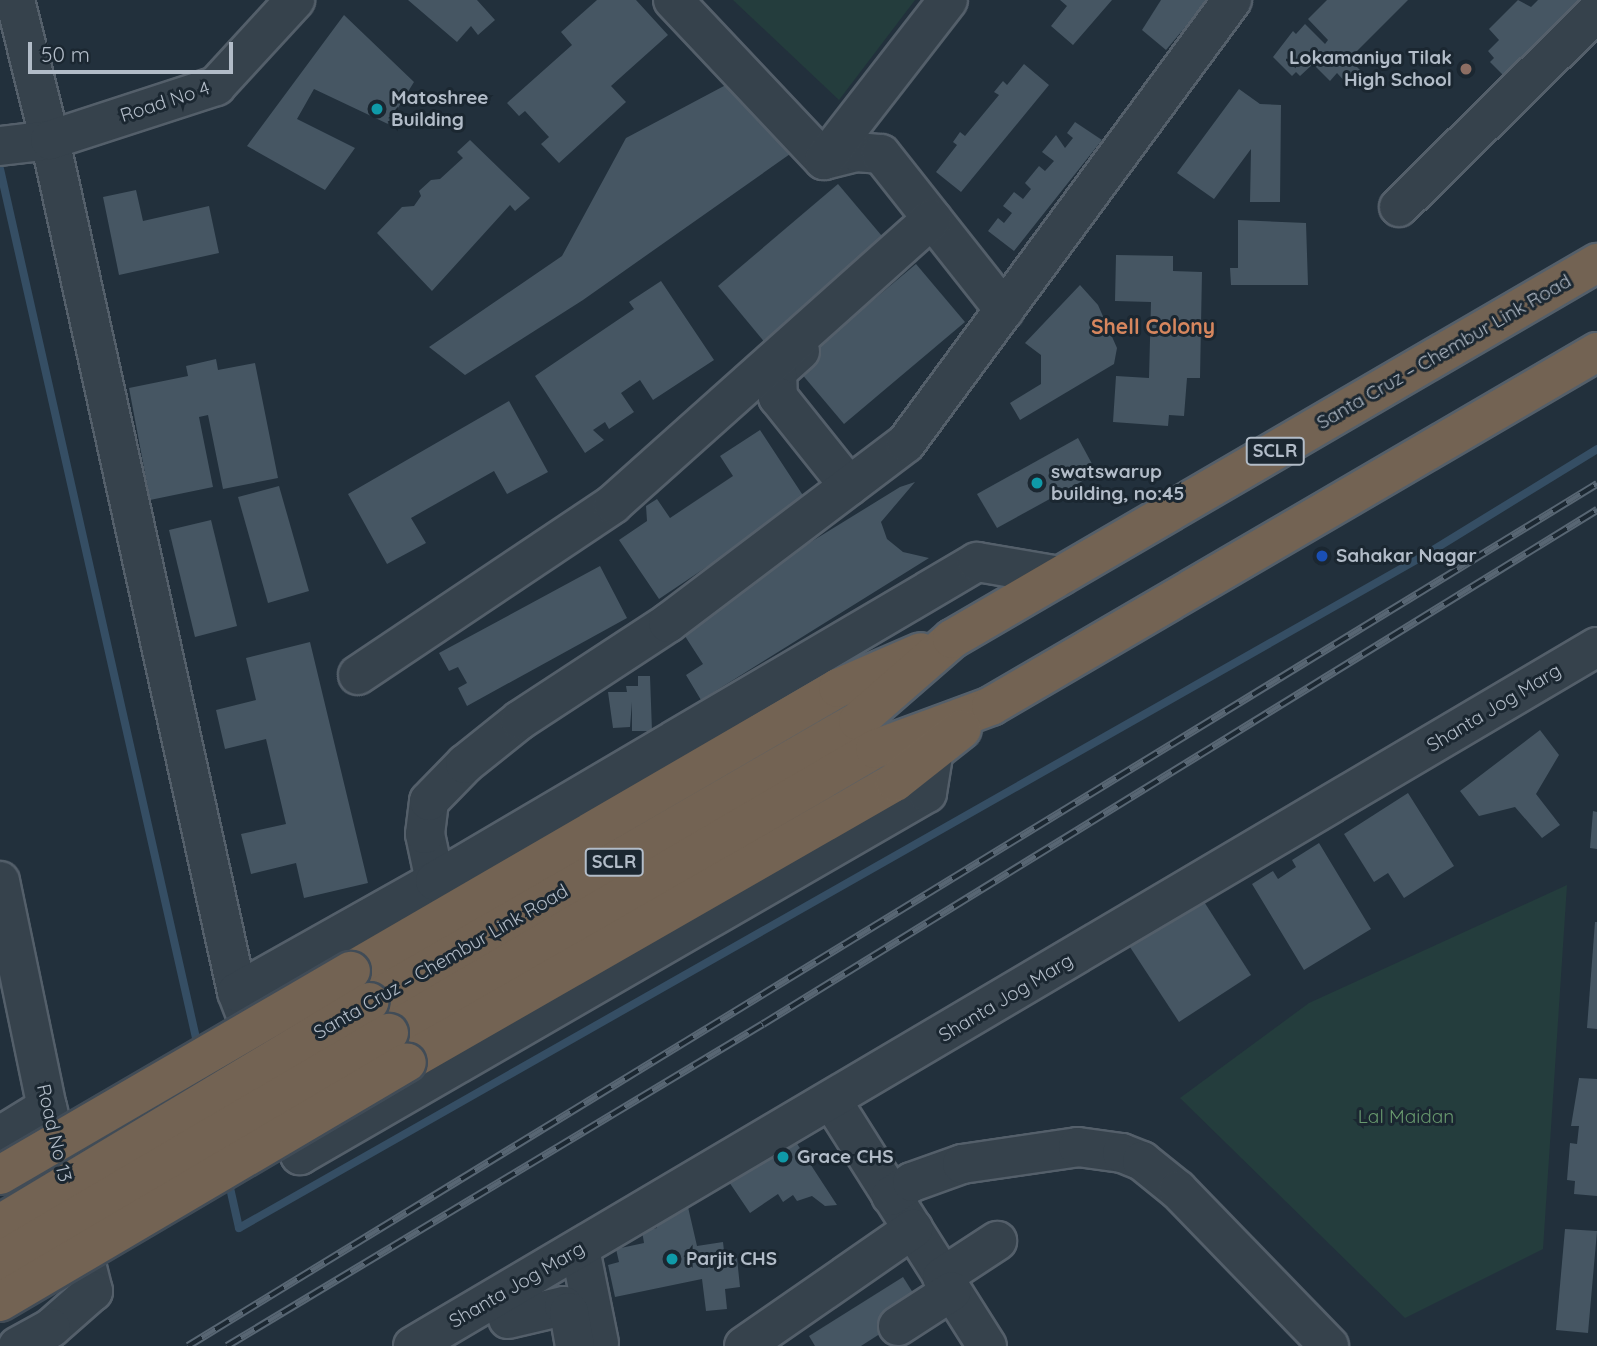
<!DOCTYPE html>
<meta charset="utf-8">
<style>
body{margin:0}
#map{position:relative;width:1597px;height:1346px;overflow:hidden;background:#22303c;font-family:Quicksand,sans-serif}
div>[style]{position:absolute}
.green>*{inset:0;background:#243d3d}
.stream>*{height:8px;margin:-4px;padding:0 4px;transform-origin:4px;border-radius:4px;background:#354e64}
.building>*{inset:0;background:#465663}
.roads{filter:drop-shadow(2px 0 #545f6a) drop-shadow(-2px 0 #545f6a) drop-shadow(0 2px #545f6a) drop-shadow(0 -2px #545f6a)}
.minor>*{height:38px;margin:-19px;padding:0 19px;transform-origin:19px;border-radius:19px;background:#36424c}
.highway>*{height:38px;margin:-19px;padding:0 19px;transform-origin:19px;border-radius:19px;background:#736353}
.rail>*{height:8px;margin-top:-4px;transform-origin:0;background:repeating-linear-gradient(90deg,#1b2731 0 16px,#586673 0 32px);box-sizing:border-box;border-block:2px solid #586673}
.bridges{filter:drop-shadow(2px 0 #414c57) drop-shadow(-2px 0 #414c57) drop-shadow(0 2px #414c57) drop-shadow(0 -2px #414c57)}
.highway-bridge>*{height:38px;margin:-19px;padding:0 19px;transform-origin:19px;border-radius:19px;background:#736353}
.dots>*{width:19px;height:19px;translate:-50% -50%;box-sizing:border-box;border:4px solid #1b2731;border-radius:50%}
span{translate:-50% -50%;white-space:nowrap;text-align:center;line-height:1.15;-webkit-text-stroke:6px #1b2731;paint-order:stroke}
.shield-label span{padding:2px 5px;background:#1b2731;border:2px solid;border-radius:5px;-webkit-text-stroke-width:0}
.shield-label{font-size:18px;color:#b2bcc8;font-weight:700}
.poi-label{font-size:19px;color:#b2bcc8;font-weight:700}
.right{translate:-100% -50%;text-align:right}
.left{translate:0 -50%;text-align:left}
.street-label{font-size:19px;color:#b2bcc8}
.park-label{font-size:19px;color:#68996e}
.neighbourhood-label{font-size:21px;color:#d6865e;font-weight:700}
.scale{position:absolute;left:28px;top:42px;width:205px;height:32px;box-sizing:border-box;border:4px solid #b2bcc8;border-top:0;padding-left:9px;font-size:21px;line-height:24px;white-space:nowrap;color:#b2bcc8;-webkit-text-stroke:5px #1b2731;paint-order:stroke}
</style>
<div id="map">
<div class="green">
<i style="clip-path:polygon(733px 0,915px 0,839px 100px)"></i>
<i style="clip-path:polygon(1567px 885px,1543px 1249px,1405px 1318px,1180px 1098px,1309px 1003px)"></i>
</div>
<div class="stream">
<i style="left:0;top:169px;width:900px;rotate:77.29deg"></i>
<i style="left:228px;top:1179px;width:50px;rotate:77.3deg"></i>
<i style="left:239px;top:1228px;width:1364px;rotate:-29.57deg"></i>
<i style="left:1425px;top:555px;width:202px;rotate:-31.6deg"></i>
</div>
<div class="building">
<i style="clip-path:polygon(408px 0,477px 0,495px 20px,478px 35px,471px 26px,457px 42px)"></i>
<i style="clip-path:polygon(597px 0,636px 0,668px 35px,611px 86px,626px 102px,559px 163px,541px 144px,549px 137px,525px 111px,519px 116px,507px 103px,572px 45px,561px 32px)"></i>
<i style="clip-path:polygon(1060px 0,1112px 0,1073px 45px,1051px 26px,1067px 6px)"></i>
<i style="clip-path:polygon(1161px 0,1208px 0,1166px 50px,1142px 30px)"></i>
<i style="clip-path:polygon(1327px 0,1408px 0,1349px 59px,1361px 71px,1348px 85px,1337px 73px,1330px 81px,1313px 64px,1300px 76px,1296px 72px,1292px 76px,1273px 57px,1293px 31px,1296px 34px,1305px 24px,1325px 44px,1328px 40px,1308px 19px)"></i>
<i style="clip-path:polygon(1518px 0,1531px 7px,1538px 0,1587px 0,1507px 79px,1490px 62px,1494px 58px,1488px 51px,1499px 40px,1489px 29px)"></i>
<i style="clip-path:polygon(344px 15px,414px 82px,388px 124px,314px 89px,297px 119px,355px 148px,325px 190px,247px 146px)"></i>
<i style="clip-path:polygon(1024px 64px,1049px 85px,961px 192px,936px 172px,957px 145px,953px 142px,960px 132px,965px 136px,999px 95px,994px 92px,1003px 81px,1007px 85px)"></i>
<i style="clip-path:polygon(739px 78px,800px 147px,583px 300px,465px 375px,429px 347px,562px 256px,626px 138px)"></i>
<i style="clip-path:polygon(1239px 89px,1260px 104px,1281px 105px,1280px 202px,1250px 202px,1251px 149px,1214px 199px,1177px 173px)"></i>
<i style="clip-path:polygon(1075px 122px,1102px 140px,1014px 251px,988px 231px,998px 218px,1004px 223px,1012px 213px,1003px 206px,1014px 192px,1023px 199px,1031px 189px,1025px 183px,1039px 166px,1045px 171px,1054px 161px,1042px 152px,1056px 135px,1065px 148px,1073px 138px,1067px 133px)"></i>
<i style="clip-path:polygon(470px 140px,530px 198px,515px 211px,510px 205px,432px 291px,377px 233px,402px 207px,414px 206px,421px 196px,419px 191px,431px 180px,440px 179px,463px 158px,457px 152px)"></i>
<i style="clip-path:polygon(838px 184px,887px 242px,766px 344px,718px 286px)"></i>
<i style="clip-path:polygon(136px 190px,143px 221px,209px 206px,219px 253px,119px 275px,103px 197px)"></i>
<i style="clip-path:polygon(1238px 220px,1306px 223px,1308px 285px,1231px 285px,1230px 268px,1238px 268px)"></i>
<i style="clip-path:polygon(1116px 255px,1173px 256px,1173px 271px,1202px 272px,1200px 378px,1187px 378px,1184px 416px,1169px 415px,1168px 426px,1113px 422px,1116px 376px,1149px 378px,1151px 302px,1115px 301px)"></i>
<i style="clip-path:polygon(916px 264px,965px 322px,844px 424px,795px 366px)"></i>
<i style="clip-path:polygon(661px 281px,714px 360px,653px 400px,640px 380px,621px 393px,634px 412px,609px 429px,605px 422px,593px 430px,604px 440px,585px 453px,535px 376px,634px 309px,629px 302px)"></i>
<i style="clip-path:polygon(1080px 285px,1098px 305px,1117px 348px,1114px 364px,1020px 420px,1010px 403px,1041px 384px,1041px 355px,1025px 343px)"></i>
<i style="clip-path:polygon(216px 359px,218px 370px,255px 363px,278px 478px,223px 489px,208px 415px,199px 417px,213px 487px,150px 500px,129px 388px,188px 376px,186px 366px)"></i>
<i style="clip-path:polygon(509px 401px,548px 472px,507px 494px,494px 471px,411px 518px,426px 543px,387px 564px,348px 494px)"></i>
<i style="clip-path:polygon(760px 430px,806px 500px,659px 599px,619px 540px,647px 521px,646px 506px,657px 499px,670px 518px,733px 476px,720px 456px)"></i>
<i style="clip-path:polygon(1078px 438px,1097px 473px,997px 528px,977px 494px)"></i>
<i style="clip-path:polygon(915px 482px,881px 522px,887px 539px,903px 552px,929px 558px,701px 700px,686px 675px,703px 664px,683px 633px,686px 619px,900px 487px)"></i>
<i style="clip-path:polygon(279px 486px,309px 591px,268px 603px,238px 497px)"></i>
<i style="clip-path:polygon(211px 520px,237px 626px,195px 637px,169px 530px)"></i>
<i style="clip-path:polygon(600px 566px,627px 618px,467px 706px,458px 688px,467px 683px,458px 667px,449px 671px,439px 653px)"></i>
<i style="clip-path:polygon(310px 642px,368px 883px,304px 898px,296px 863px,251px 874px,241px 834px,286px 824px,266px 739px,225px 749px,216px 710px,256px 700px,246px 658px)"></i>
<i style="clip-path:polygon(638px 676px,650px 676px,652px 731px,632px 731px,632px 702px,630px 727px,613px 728px,608px 692px,627px 692px,626px 686px,638px 686px)"></i>
<i style="clip-path:polygon(1540px 730px,1559px 755px,1536px 794px,1560px 825px,1542px 838px,1515px 807px,1479px 816px,1460px 791px)"></i>
<i style="clip-path:polygon(1408px 793px,1454px 866px,1404px 898px,1388px 873px,1374px 882px,1344px 834px)"></i>
<i style="clip-path:polygon(1593px 811px,1597px 812px,1597px 849px,1590px 848px)"></i>
<i style="clip-path:polygon(1319px 843px,1371px 929px,1304px 970px,1252px 884px,1273px 871px,1278px 879px,1296px 867px,1292px 860px)"></i>
<i style="clip-path:polygon(1201px 897px,1251px 975px,1179px 1022px,1128px 944px)"></i>
<i style="clip-path:polygon(1595px 922px,1597px 922px,1597px 1029px,1587px 1028px)"></i>
<i style="clip-path:polygon(1579px 1078px,1597px 1079px,1597px 1196px,1574px 1194px,1575px 1181px,1567px 1180px,1570px 1143px,1577px 1144px,1579px 1126px,1571px 1126px)"></i>
<i style="clip-path:polygon(792px 1136px,837px 1205px,825px 1206px,812px 1196px,797px 1201px,793px 1195px,783px 1202px,778px 1194px,750px 1213px,727px 1179px)"></i>
<i style="clip-path:polygon(688px 1207px,697px 1246px,723px 1242px,725px 1260px,737px 1258px,740px 1287px,725px 1289px,727px 1309px,706px 1311px,702px 1279px,615px 1297px,608px 1265px,619px 1262px,616px 1249px,644px 1243px,642px 1231px,657px 1228px,655px 1214px)"></i>
<i style="clip-path:polygon(1565px 1229px,1597px 1231px,1588px 1333px,1556px 1330px)"></i>
<i style="clip-path:polygon(903px 1277px,922px 1307px,861px 1346px,815px 1346px,809px 1336px)"></i>
</div>
<div class="roads">
<div class="minor">
<i style="left:15px;top:0;width:144px;rotate:76deg"></i>
<i style="left:50px;top:140px;width:872px;rotate:77.62deg"></i>
<i style="left:237px;top:992px;width:175px;rotate:68.9deg"></i>
<i style="left:300px;top:1155px;width:724px;rotate:-30deg"></i>
<i style="left:927px;top:793px;width:44px;rotate:-80.8deg"></i>
<i style="left:673px;top:0;width:220px;rotate:46.7deg"></i>
<i style="left:0;top:146px;width:50px;rotate:-6.8deg"></i>
<i style="left:50px;top:140px;width:175px;rotate:-18deg"></i>
<i style="left:216px;top:86px;width:117px;rotate:-47.4deg"></i>
<i style="left:824px;top:160px;width:34px;rotate:-14deg"></i>
<i style="left:857px;top:152px;width:24px;rotate:5deg"></i>
<i style="left:881px;top:154px;width:199px;rotate:51.7deg"></i>
<i style="left:824px;top:160px;width:202px;rotate:-52.2deg"></i>
<i style="left:1399px;top:207px;width:278px;rotate:-44.6deg"></i>
<i style="left:800px;top:351px;width:31px;rotate:138deg"></i>
<i style="left:777px;top:372px;width:25px;rotate:88deg"></i>
<i style="left:778px;top:397px;width:114px;rotate:51.4deg"></i>
<i style="left:358px;top:675px;width:307px;rotate:-33.8deg"></i>
<i style="left:613px;top:504px;width:428px;rotate:-41.8deg"></i>
<i style="left:0;top:881px;width:231px;rotate:78.3deg"></i>
<i style="left:47px;top:1107px;width:190px;rotate:76deg"></i>
<i style="left:93px;top:1291px;width:56px;rotate:138.6deg"></i>
<i style="left:51px;top:1328px;width:38px;rotate:151deg"></i>
<i style="left:435px;top:881px;width:48px;rotate:-102deg"></i>
<i style="left:425px;top:834px;width:33px;rotate:-83deg"></i>
<i style="left:429px;top:801px;width:52px;rotate:-45.8deg"></i>
<i style="left:465px;top:764px;width:70px;rotate:-38.7deg"></i>
<i style="left:520px;top:720px;width:177px;rotate:-33.2deg"></i>
<i style="left:668px;top:623px;width:298px;rotate:-37.1deg"></i>
<i style="left:906px;top:443px;width:550px;rotate:-53.65deg"></i>
<i style="left:237px;top:992px;width:227px;rotate:-29.3deg"></i>
<i style="left:435px;top:881px;width:629px;rotate:-30.48deg"></i>
<i style="left:977px;top:562px;width:84px;rotate:9.6deg"></i>
<i style="left:832px;top:1101px;width:290px;rotate:57.7deg"></i>
<i style="left:0;top:1136px;width:55px;rotate:-31.7deg"></i>
<i style="left:891px;top:1196px;width:25px;rotate:-34deg"></i>
<i style="left:912px;top:1182px;width:53px;rotate:-19.8deg"></i>
<i style="left:962px;top:1164px;width:117px;rotate:-8.3deg"></i>
<i style="left:1078px;top:1147px;width:44px;rotate:7.8deg"></i>
<i style="left:1122px;top:1153px;width:22px;rotate:22deg"></i>
<i style="left:1142px;top:1161px;width:46px;rotate:38.9deg"></i>
<i style="left:1178px;top:1190px;width:217px;rotate:45.9deg"></i>
<i style="left:580px;top:1249px;width:96px;rotate:78.6deg"></i>
<i style="left:942px;top:1277px;width:66px;rotate:-33.2deg"></i>
<i style="left:508px;top:1319px;width:57px;rotate:-13.1deg"></i>
<i style="left:564px;top:1306px;width:8px;rotate:50deg"></i>
<i style="left:569px;top:1312px;width:35px;rotate:80deg"></i>
<i style="left:898px;top:1326px;width:64px;rotate:-32.9deg"></i>
<i style="left:413px;top:1346px;width:1375px;rotate:-30.56deg"></i>
<i style="left:744px;top:1346px;width:206px;rotate:-34.7deg"></i>
</div>
<div class="highway">
<i style="left:351px;top:971px;width:563px;rotate:-30.16deg"></i>
<i style="left:838px;top:688px;width:90px;rotate:-23.4deg"></i>
<i style="left:370px;top:1002px;width:563px;rotate:-29.93deg"></i>
<i style="left:858px;top:721px;width:125px;rotate:-41.1deg"></i>
<i style="left:952px;top:639px;width:747px;rotate:-30.24deg"></i>
<i style="left:389px;top:1033px;width:563px;rotate:-30.3deg"></i>
<i style="left:875px;top:749px;width:124px;rotate:-20.3deg"></i>
<i style="left:991px;top:706px;width:702px;rotate:-30.29deg"></i>
<i style="left:407px;top:1062px;width:563px;rotate:-29.85deg"></i>
<i style="left:895px;top:782px;width:85px;rotate:-38.3deg"></i>
</div>
</div>
<div class="rail">
<i style="left:188px;top:1346px;width:1652px;rotate:-31.46deg"></i>
<i style="left:227px;top:1346px;width:625px;rotate:-31deg"></i>
<i style="left:763px;top:1024px;width:980px;rotate:-31.65deg"></i>
</div>
<div class="bridges">
<div class="highway-bridge">
<i style="left:0;top:1175px;width:406px;rotate:-30.2deg"></i>
<i style="left:0;top:1224px;width:431px;rotate:-31deg"></i>
<i style="left:0;top:1261px;width:451px;rotate:-30.4deg"></i>
<i style="left:0;top:1302px;width:472px;rotate:-30.5deg"></i>
</div>
</div>
<div class="dots">
<i style="left:1466px;top:69px;background:#8d6e63"></i>
<i style="left:377px;top:109px;background:#0f9aa8"></i>
<i style="left:1037px;top:483px;background:#0f9aa8"></i>
<i style="left:1322px;top:556px;background:#1a4fb4"></i>
<i style="left:783px;top:1157px;background:#0f9aa8"></i>
<i style="left:672px;top:1259px;background:#0f9aa8"></i>
</div>
<div class="shield-label">
<span style="left:1275px;top:451px">SCLR</span>
<span style="left:614px;top:862px">SCLR</span>
</div>
<div class="poi-label">
<span class="right" style="left:1452px;top:69px">Lokamaniya Tilak<br>High School</span>
<span class="left" style="left:391px;top:109px">Matoshree<br>Building</span>
<span class="left" style="left:1051px;top:483px">swatswarup<br>building, no:45</span>
<span class="left" style="left:1336px;top:556px">Sahakar Nagar</span>
<span class="left" style="left:797px;top:1157px">Grace CHS</span>
<span class="left" style="left:686px;top:1259px">Parjit CHS</span>
</div>
<div class="street-label">
<span style="left:165px;top:102px;rotate:-18deg">Road No 4</span>
<span style="left:1444px;top:352px;rotate:-30deg">Santa Cruz – Chembur Link Road</span>
<span style="left:1494px;top:708px;rotate:-31deg">Shanta Jog Marg</span>
<span style="left:441px;top:962px;rotate:-30deg">Santa Cruz – Chembur Link Road</span>
<span style="left:1006px;top:998px;rotate:-31deg">Shanta Jog Marg</span>
<span style="left:54px;top:1133px;rotate:77deg">Road No 13</span>
<span style="left:517px;top:1285px;rotate:-30deg">Shanta Jog Marg</span>
</div>
<div class="park-label">
<span style="left:1406px;top:1117px">Lal Maidan</span>
</div>
<div class="neighbourhood-label">
<span style="left:1153px;top:326px">Shell Colony</span>
</div>
<div class="scale">50 m</div>
</div>
